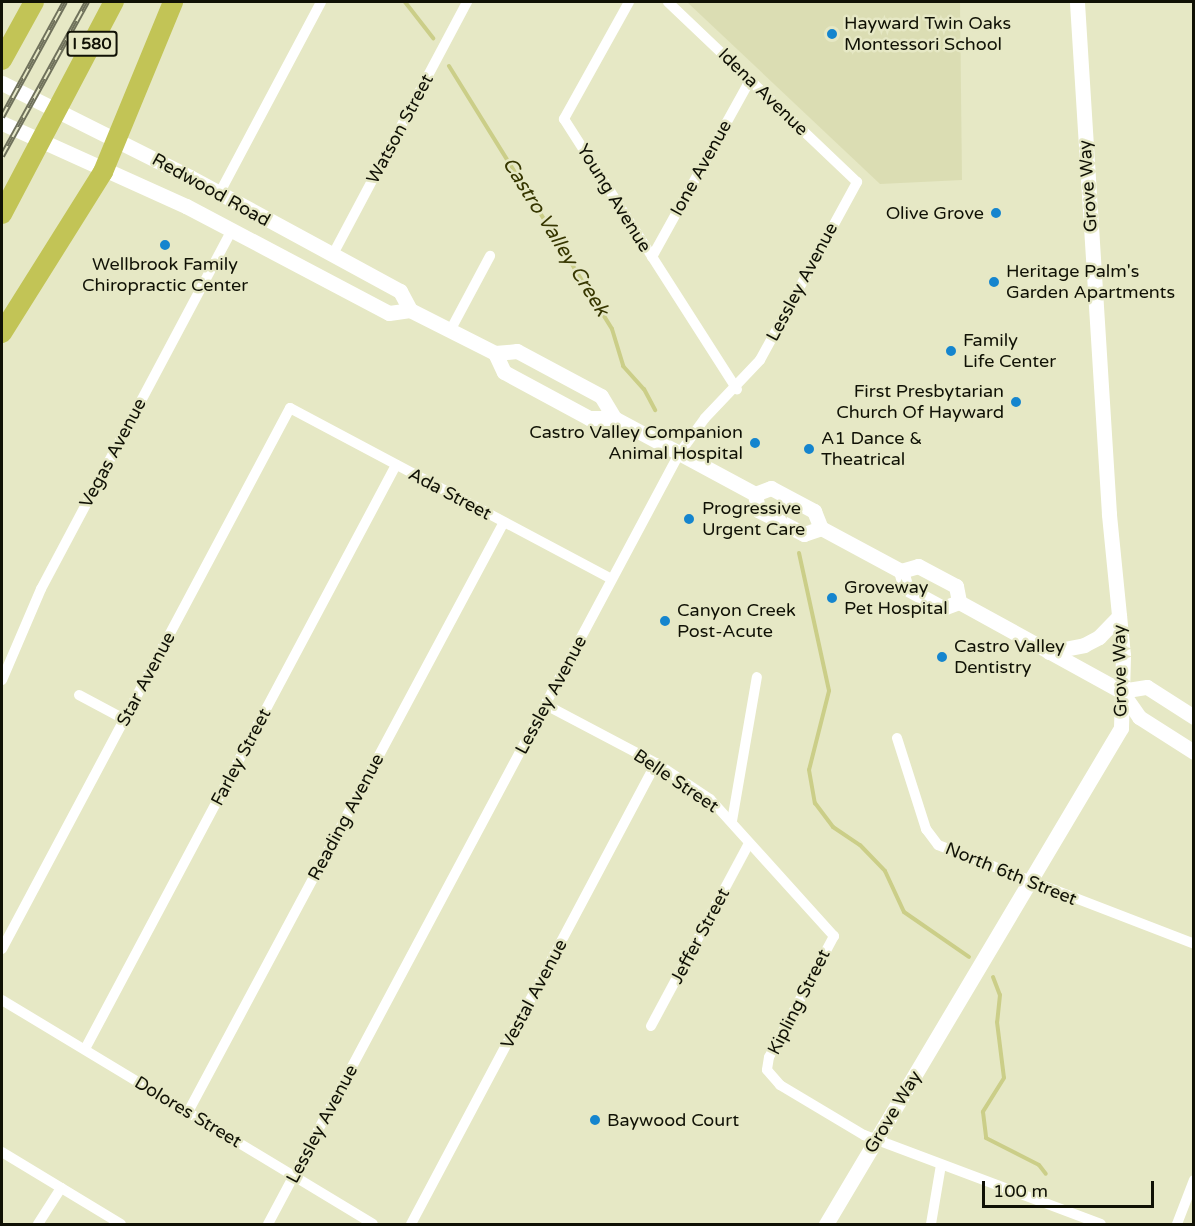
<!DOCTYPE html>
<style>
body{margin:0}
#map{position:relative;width:1195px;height:1226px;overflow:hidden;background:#e6e8c5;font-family:"Varela Round",sans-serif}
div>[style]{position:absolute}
.built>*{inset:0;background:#dbddb3}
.stream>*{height:4px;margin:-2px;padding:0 2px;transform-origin:2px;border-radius:2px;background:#cbce88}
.minor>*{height:10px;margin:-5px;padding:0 5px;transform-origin:5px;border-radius:5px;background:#fff}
.secondary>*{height:15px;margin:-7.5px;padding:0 7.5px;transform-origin:7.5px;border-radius:7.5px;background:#fff}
.motorway>*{height:20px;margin:-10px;padding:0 10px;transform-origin:10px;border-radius:10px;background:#c2c456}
.rail>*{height:6px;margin-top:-3px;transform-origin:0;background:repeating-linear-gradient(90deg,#e6e8c5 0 11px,#6f715b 0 22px);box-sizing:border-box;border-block:2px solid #6f715b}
.dots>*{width:16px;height:16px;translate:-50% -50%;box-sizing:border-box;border:3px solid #e6e8c5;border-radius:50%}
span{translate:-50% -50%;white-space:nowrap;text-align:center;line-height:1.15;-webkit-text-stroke:5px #e6e8c5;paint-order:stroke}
.shield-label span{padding:2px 4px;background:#e6e8c5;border:2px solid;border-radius:4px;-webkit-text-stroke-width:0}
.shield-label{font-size:16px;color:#101105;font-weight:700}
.poi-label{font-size:18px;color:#101105}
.left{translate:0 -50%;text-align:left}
.right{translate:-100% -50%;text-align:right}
.street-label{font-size:18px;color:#101105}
.water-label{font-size:20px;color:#373700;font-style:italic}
.frame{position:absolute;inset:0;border:3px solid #101105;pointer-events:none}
.scale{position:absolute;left:982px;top:1181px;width:172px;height:27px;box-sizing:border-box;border:3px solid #101105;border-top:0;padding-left:8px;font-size:18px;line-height:21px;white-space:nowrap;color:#101105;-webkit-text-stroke:4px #e6e8c5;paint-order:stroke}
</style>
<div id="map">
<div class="built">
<i style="clip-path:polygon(687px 2px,960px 2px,962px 180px,880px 184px)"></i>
</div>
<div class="stream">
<i style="left:405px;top:2px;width:46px;rotate:52.1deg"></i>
<i style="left:449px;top:66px;width:309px;rotate:58.2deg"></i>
<i style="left:612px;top:329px;width:39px;rotate:73deg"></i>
<i style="left:623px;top:366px;width:31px;rotate:48deg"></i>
<i style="left:644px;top:389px;width:24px;rotate:62deg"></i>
<i style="left:799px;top:553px;width:141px;rotate:77.7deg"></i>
<i style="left:829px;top:691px;width:81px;rotate:104.2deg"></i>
<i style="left:809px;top:770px;width:34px;rotate:80deg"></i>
<i style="left:815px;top:803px;width:30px;rotate:53deg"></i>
<i style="left:833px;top:827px;width:32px;rotate:34deg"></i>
<i style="left:860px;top:845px;width:36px;rotate:46deg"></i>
<i style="left:885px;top:871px;width:45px;rotate:65.1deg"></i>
<i style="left:904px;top:912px;width:79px;rotate:34.7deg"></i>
<i style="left:993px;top:977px;width:19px;rotate:69deg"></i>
<i style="left:1000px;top:995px;width:27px;rotate:96deg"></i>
<i style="left:997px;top:1022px;width:56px;rotate:82.9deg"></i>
<i style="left:1004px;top:1078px;width:40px;rotate:122deg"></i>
<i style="left:983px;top:1112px;width:26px;rotate:83deg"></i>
<i style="left:986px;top:1138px;width:59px;rotate:27deg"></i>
<i style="left:1039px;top:1165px;width:11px;rotate:52deg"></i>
</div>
<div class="minor">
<i style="left:629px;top:2px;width:134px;rotate:119.1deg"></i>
<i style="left:564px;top:119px;width:321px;rotate:57.4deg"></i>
<i style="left:219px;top:194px;width:217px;rotate:-62deg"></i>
<i style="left:332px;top:256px;width:288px;rotate:-62deg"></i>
<i style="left:652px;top:257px;width:202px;rotate:-61deg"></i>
<i style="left:451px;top:329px;width:83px;rotate:-61.9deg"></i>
<i style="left:2px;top:680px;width:99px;rotate:-66.8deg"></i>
<i style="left:41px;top:589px;width:407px;rotate:-62deg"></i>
<i style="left:79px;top:695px;width:51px;rotate:28.1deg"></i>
<i style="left:546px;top:705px;width:124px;rotate:27.8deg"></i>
<i style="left:656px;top:763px;width:65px;rotate:33.7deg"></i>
<i style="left:710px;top:799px;width:185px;rotate:47.9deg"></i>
<i style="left:834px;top:936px;width:137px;rotate:118.2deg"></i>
<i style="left:769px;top:1057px;width:13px;rotate:99deg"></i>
<i style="left:767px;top:1070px;width:20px;rotate:49deg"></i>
<i style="left:780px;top:1085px;width:98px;rotate:30.8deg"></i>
<i style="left:864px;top:1135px;width:253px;rotate:20.6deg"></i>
<i style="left:897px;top:738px;width:96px;rotate:72.3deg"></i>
<i style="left:926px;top:829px;width:20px;rotate:53deg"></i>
<i style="left:938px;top:845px;width:274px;rotate:21.1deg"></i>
<i style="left:732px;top:821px;width:146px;rotate:-80.2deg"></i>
<i style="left:2px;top:949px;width:613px;rotate:-61.97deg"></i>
<i style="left:290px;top:408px;width:364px;rotate:28deg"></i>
<i style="left:2px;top:1000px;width:433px;rotate:31.1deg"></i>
<i style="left:651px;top:1026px;width:205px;rotate:-61.8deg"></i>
<i style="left:85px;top:1049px;width:662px;rotate:-61.96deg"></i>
<i style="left:188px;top:1112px;width:669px;rotate:-61.83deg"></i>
<i style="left:2px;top:1152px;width:139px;rotate:31.2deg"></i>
<i style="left:38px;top:1224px;width:43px;rotate:-57.4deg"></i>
<i style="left:268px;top:1224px;width:873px;rotate:-61.91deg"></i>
<i style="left:679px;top:454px;width:44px;rotate:-54.2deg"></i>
<i style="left:705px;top:418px;width:80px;rotate:-46.5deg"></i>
<i style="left:760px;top:360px;width:203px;rotate:-61.4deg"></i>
<i style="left:857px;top:182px;width:261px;rotate:-136.4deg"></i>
<i style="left:411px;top:1224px;width:522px;rotate:-62.01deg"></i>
<i style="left:931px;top:1224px;width:60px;rotate:-80.4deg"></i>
<i style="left:1177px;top:1224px;width:47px;rotate:-68.9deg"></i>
</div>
<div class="secondary">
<i style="left:2px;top:83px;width:210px;rotate:26.6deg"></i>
<i style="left:190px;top:177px;width:239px;rotate:28.5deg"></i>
<i style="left:400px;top:291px;width:21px;rotate:62deg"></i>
<i style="left:2px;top:123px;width:202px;rotate:24.3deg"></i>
<i style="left:186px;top:206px;width:229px;rotate:27.8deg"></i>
<i style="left:389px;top:313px;width:21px;rotate:-8deg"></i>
<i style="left:410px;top:310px;width:95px;rotate:26.8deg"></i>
<i style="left:495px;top:353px;width:22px;rotate:-5deg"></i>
<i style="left:517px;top:351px;width:95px;rotate:28.2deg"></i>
<i style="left:601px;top:396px;width:26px;rotate:59deg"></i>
<i style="left:495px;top:353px;width:21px;rotate:65deg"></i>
<i style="left:504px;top:372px;width:97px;rotate:28.4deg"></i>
<i style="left:589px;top:418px;width:25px"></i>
<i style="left:614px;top:418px;width:160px;rotate:28.3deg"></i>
<i style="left:755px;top:494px;width:17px;rotate:-21deg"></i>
<i style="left:771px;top:488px;width:49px;rotate:28.1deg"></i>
<i style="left:814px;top:511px;width:18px;rotate:68deg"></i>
<i style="left:821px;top:528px;width:91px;rotate:28.3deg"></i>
<i style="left:901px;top:571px;width:18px;rotate:-16deg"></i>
<i style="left:918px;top:566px;width:43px;rotate:27.8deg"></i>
<i style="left:956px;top:586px;width:16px;rotate:79deg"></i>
<i style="left:959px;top:602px;width:185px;rotate:28.8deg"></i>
<i style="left:1121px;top:691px;width:32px;rotate:55deg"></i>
<i style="left:1139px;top:717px;width:65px;rotate:32.5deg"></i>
<i style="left:755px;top:494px;width:16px;rotate:79deg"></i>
<i style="left:758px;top:510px;width:52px;rotate:27.6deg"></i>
<i style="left:804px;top:534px;width:18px;rotate:-19deg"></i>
<i style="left:901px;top:571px;width:18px;rotate:74deg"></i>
<i style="left:906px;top:588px;width:42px;rotate:28.4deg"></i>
<i style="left:943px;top:608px;width:17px;rotate:-21deg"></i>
<i style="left:1049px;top:652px;width:36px;rotate:-11deg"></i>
<i style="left:1084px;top:645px;width:17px;rotate:-28deg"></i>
<i style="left:1099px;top:637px;width:29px;rotate:-46deg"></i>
<i style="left:1121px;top:691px;width:26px;rotate:-9deg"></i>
<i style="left:1147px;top:687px;width:56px;rotate:32.6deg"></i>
<i style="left:826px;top:1224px;width:577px;rotate:-59.26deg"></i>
<i style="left:1121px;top:728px;width:73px;rotate:-88.4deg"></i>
<i style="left:1123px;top:655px;width:142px;rotate:-95.7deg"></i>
<i style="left:1109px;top:514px;width:513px;rotate:-93.58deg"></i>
</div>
<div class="motorway">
<i style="left:2px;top:60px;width:66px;rotate:-61.1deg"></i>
<i style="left:2px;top:214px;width:240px;rotate:-62.2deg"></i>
<i style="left:2px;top:333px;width:190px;rotate:-57.9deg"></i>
<i style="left:103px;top:172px;width:184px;rotate:-67.6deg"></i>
</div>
<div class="rail">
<i style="left:2px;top:117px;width:131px;rotate:-61.3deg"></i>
<i style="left:2px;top:156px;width:176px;rotate:-61.1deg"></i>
</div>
<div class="dots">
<i style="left:832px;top:34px;background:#1585ce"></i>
<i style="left:996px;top:213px;background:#1585ce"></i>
<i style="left:165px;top:245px;background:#1585ce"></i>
<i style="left:994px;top:282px;background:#1585ce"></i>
<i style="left:951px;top:351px;background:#1585ce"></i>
<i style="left:1016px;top:402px;background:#1585ce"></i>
<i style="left:755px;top:443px;background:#1585ce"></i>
<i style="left:809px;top:449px;background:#1585ce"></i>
<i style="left:689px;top:519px;background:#1585ce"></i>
<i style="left:832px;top:598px;background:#1585ce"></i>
<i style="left:665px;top:621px;background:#1585ce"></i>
<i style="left:942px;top:657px;background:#1585ce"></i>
<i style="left:595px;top:1120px;background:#1585ce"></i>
</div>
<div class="shield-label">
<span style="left:92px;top:44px">I 580</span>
</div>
<div class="poi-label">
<span class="left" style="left:844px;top:34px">Hayward Twin Oaks<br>Montessori School</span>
<span class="right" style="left:984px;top:213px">Olive Grove</span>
<span style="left:165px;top:275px">Wellbrook Family<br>Chiropractic Center</span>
<span class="left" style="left:1006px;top:282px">Heritage Palm's<br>Garden Apartments</span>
<span class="left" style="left:963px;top:351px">Family<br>Life Center</span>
<span class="right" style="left:1004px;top:402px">First Presbytarian<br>Church Of Hayward</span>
<span class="right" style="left:743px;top:443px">Castro Valley Companion<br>Animal Hospital</span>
<span class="left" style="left:821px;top:449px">A1 Dance &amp;<br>Theatrical</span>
<span class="left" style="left:702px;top:519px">Progressive<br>Urgent Care</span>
<span class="left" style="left:844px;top:598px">Groveway<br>Pet Hospital</span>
<span class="left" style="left:677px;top:621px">Canyon Creek<br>Post-Acute</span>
<span class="left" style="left:954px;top:657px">Castro Valley<br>Dentistry</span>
<span class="left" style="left:607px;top:1120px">Baywood Court</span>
</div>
<div class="street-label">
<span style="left:763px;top:92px;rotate:44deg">Idena Avenue</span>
<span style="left:400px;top:129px;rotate:-62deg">Watson Street</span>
<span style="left:701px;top:168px;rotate:-61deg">Ione Avenue</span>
<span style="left:1088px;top:186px;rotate:-94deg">Grove Way</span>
<span style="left:211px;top:190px;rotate:29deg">Redwood Road</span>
<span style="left:614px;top:198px;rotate:58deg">Young Avenue</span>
<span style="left:802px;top:282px;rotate:-62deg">Lessley Avenue</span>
<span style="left:113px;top:453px;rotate:-62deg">Vegas Avenue</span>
<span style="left:450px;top:494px;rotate:28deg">Ada Street</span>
<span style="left:1120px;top:671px;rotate:-91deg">Grove Way</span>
<span style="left:146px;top:679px;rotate:-62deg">Star Avenue</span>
<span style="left:551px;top:695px;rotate:-62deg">Lessley Avenue</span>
<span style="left:241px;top:757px;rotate:-62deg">Farley Street</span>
<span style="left:676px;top:781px;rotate:34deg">Belle Street</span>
<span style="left:346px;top:817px;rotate:-62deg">Reading Avenue</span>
<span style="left:1011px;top:874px;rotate:22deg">North 6th Street</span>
<span style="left:700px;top:936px;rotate:-62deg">Jeffer Street</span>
<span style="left:534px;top:994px;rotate:-62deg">Vestal Avenue</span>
<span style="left:799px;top:1002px;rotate:-63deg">Kipling Street</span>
<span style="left:188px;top:1112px;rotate:31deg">Dolores Street</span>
<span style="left:893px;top:1112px;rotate:-59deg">Grove Way</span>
<span style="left:322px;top:1124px;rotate:-62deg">Lessley Avenue</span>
</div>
<div class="water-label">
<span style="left:555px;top:237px;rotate:58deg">Castro Valley Creek</span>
</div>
<div class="frame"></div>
<div class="scale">100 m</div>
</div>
